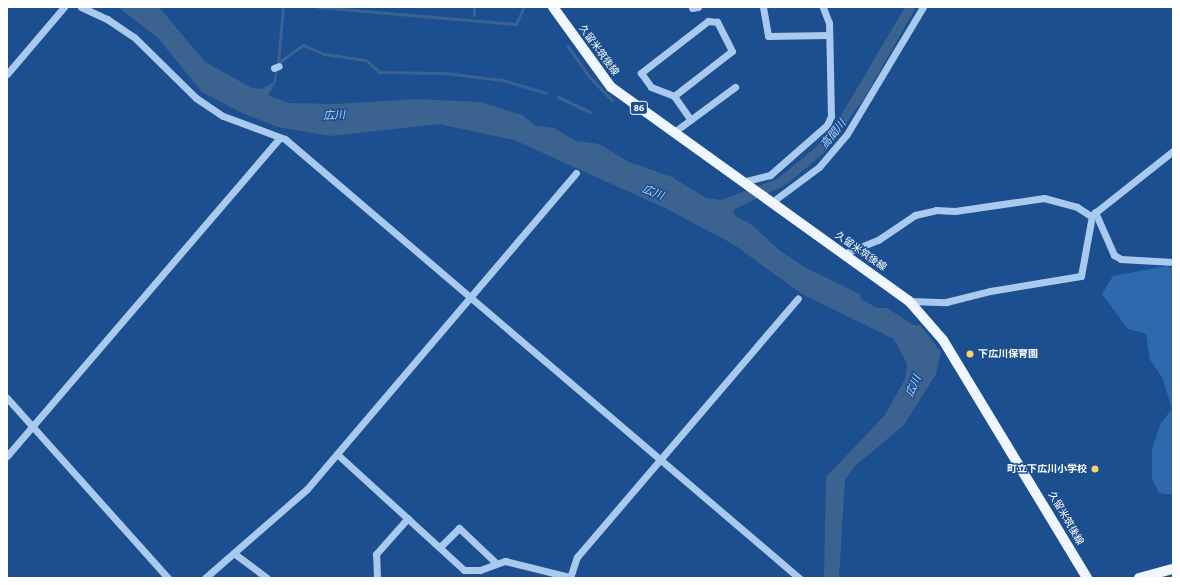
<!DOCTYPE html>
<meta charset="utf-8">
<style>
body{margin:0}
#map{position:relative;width:1180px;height:585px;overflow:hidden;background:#1b4f8f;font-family:"Open Sans","Noto Sans JP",sans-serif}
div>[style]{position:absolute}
.green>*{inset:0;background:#2e69ad}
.water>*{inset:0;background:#3c6290}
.stream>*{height:2.5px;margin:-1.25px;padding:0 1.25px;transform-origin:1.25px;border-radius:1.25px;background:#3c6290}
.minor>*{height:7px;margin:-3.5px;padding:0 3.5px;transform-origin:3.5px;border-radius:3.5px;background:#a9c9ee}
.major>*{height:10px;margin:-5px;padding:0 5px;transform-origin:5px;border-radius:5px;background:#f0f6ff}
.dots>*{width:11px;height:11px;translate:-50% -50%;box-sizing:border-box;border:2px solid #1b4f8f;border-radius:50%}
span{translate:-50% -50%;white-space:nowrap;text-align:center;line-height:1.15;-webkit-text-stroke:3px #1b4f8f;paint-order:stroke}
.shield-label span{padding:1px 3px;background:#1b4f8f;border:1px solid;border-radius:3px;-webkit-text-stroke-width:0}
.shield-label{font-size:9px;color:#fff;font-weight:700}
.street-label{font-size:10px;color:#fff}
.poi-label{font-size:10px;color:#fff;font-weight:700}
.left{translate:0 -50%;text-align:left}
.right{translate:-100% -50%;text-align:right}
.water-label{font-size:11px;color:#b5d3f5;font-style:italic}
.frame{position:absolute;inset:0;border:8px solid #fff;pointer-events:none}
</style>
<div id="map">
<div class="green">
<i style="clip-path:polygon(1166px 266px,1173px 269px,1173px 495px,1159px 493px,1152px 479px,1152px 449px,1161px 423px,1172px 409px,1162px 377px,1150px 360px,1146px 334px,1128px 329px,1102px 294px,1113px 276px)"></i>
</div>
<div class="water">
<i style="clip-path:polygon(118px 7px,159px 7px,205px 62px,252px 88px,261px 89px,273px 83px,278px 63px,276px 82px,268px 95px,288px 103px,335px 104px,417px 99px,480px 102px,522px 115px,536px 126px,554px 128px,576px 141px,599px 144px,629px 162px,672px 177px,706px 198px,721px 200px,777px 179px,815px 148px,836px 124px,905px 7px,916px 7px,865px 97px,826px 151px,787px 184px,733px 210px,735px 216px,751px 224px,779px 250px,806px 268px,860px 294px,861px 299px,877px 308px,887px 308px,913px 325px,920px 325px,941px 352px,936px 374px,904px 425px,855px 466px,845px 480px,839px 578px,824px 578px,826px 477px,885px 415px,905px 379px,907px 364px,894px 339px,802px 294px,733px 244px,665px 208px,514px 140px,439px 124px,330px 136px,278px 127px,242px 113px,202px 92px,158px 38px)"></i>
</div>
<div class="stream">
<i style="left:318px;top:7px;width:199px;rotate:4.9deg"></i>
<i style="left:516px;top:24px;width:19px;rotate:-65deg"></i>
<i style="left:474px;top:15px;width:8px;rotate:-90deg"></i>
<i style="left:568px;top:46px;width:35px;rotate:55deg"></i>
<i style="left:588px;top:75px;width:35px;rotate:46deg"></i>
<i style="left:278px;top:62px;width:55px;rotate:-84.8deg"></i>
<i style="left:278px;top:63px;width:31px;rotate:-36deg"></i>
<i style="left:303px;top:45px;width:23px;rotate:23deg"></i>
<i style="left:324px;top:54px;width:42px;rotate:8.1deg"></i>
<i style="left:366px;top:60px;width:18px;rotate:41deg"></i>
<i style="left:380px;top:72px;width:65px;rotate:0.9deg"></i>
<i style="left:445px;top:73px;width:58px;rotate:6.9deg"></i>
<i style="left:503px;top:80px;width:45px;rotate:16.8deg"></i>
<i style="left:558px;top:97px;width:35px;rotate:25deg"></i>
</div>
<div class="minor">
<i style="left:81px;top:7px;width:29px;rotate:25deg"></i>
<i style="left:107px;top:19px;width:32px;rotate:34deg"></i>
<i style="left:134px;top:37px;width:87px;rotate:44.5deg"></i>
<i style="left:196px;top:98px;width:32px;rotate:34deg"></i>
<i style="left:223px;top:116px;width:66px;rotate:20.4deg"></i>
<i style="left:285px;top:139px;width:676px;rotate:40.5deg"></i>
<i style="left:763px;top:7px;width:29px;rotate:80deg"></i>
<i style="left:768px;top:36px;width:61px;rotate:-0.9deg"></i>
<i style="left:692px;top:8px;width:6px;rotate:-9deg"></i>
<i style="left:274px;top:68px;width:5px;rotate:-22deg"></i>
<i style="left:7px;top:74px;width:88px;rotate:-49.6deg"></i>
<i style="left:674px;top:96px;width:73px;rotate:-37.8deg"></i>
<i style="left:732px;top:51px;width:33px;rotate:-117deg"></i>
<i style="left:717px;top:22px;width:9px;rotate:-174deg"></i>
<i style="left:708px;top:21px;width:85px;rotate:142.2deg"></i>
<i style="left:641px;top:73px;width:17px;rotate:54deg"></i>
<i style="left:651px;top:87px;width:25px;rotate:21deg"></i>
<i style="left:674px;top:96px;width:29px;rotate:55deg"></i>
<i style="left:674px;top:132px;width:76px;rotate:-36.4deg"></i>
<i style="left:742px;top:182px;width:29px;rotate:-14deg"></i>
<i style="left:770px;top:175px;width:76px;rotate:-41.3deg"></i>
<i style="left:827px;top:125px;width:10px;rotate:-66deg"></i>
<i style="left:831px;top:116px;width:93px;rotate:-91.2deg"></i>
<i style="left:829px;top:23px;width:17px;rotate:-111deg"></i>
<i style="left:772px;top:202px;width:59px;rotate:-36.7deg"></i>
<i style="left:819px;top:167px;width:43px;rotate:-49.7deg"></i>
<i style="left:847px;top:134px;width:148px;rotate:-59.1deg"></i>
<i style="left:1095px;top:212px;width:47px;rotate:66.2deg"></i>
<i style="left:1114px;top:255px;width:8px;rotate:30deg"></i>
<i style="left:1121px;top:259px;width:52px;rotate:3.3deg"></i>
<i style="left:843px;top:254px;width:38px;rotate:-22deg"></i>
<i style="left:878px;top:240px;width:45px;rotate:-34deg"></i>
<i style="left:915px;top:215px;width:22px;rotate:-13deg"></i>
<i style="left:936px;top:210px;width:19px;rotate:3deg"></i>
<i style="left:955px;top:211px;width:90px;rotate:-8.3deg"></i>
<i style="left:1044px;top:198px;width:34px;rotate:15deg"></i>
<i style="left:1077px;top:207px;width:17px;rotate:33deg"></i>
<i style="left:1091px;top:216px;width:105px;rotate:-38.4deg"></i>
<i style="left:909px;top:301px;width:37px;rotate:2deg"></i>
<i style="left:946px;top:302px;width:45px;rotate:-14deg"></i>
<i style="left:990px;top:291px;width:92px;rotate:-9.4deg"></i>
<i style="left:1081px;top:276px;width:56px;rotate:-79.7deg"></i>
<i style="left:7px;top:398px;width:241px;rotate:48.2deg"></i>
<i style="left:337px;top:454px;width:172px;rotate:42.4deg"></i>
<i style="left:464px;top:570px;width:16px"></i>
<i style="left:480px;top:570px;width:27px;rotate:-20deg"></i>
<i style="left:505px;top:561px;width:66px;rotate:14deg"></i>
<i style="left:7px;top:456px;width:419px;rotate:-49.4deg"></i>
<i style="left:440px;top:547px;width:27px;rotate:-45deg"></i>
<i style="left:459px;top:528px;width:51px;rotate:43.4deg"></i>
<i style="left:235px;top:554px;width:40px;rotate:37deg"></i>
<i style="left:205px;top:578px;width:135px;rotate:-41.1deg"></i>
<i style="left:307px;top:489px;width:415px;rotate:-49.6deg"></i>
<i style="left:377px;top:578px;width:24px;rotate:-92deg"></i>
<i style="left:376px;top:554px;width:48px;rotate:-48.4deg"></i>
<i style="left:570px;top:578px;width:22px;rotate:-72deg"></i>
<i style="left:577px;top:557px;width:340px;rotate:-49.5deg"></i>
</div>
<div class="major">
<i style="left:553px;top:7px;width:99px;rotate:54.1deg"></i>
<i style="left:611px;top:87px;width:367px;rotate:35.7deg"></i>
<i style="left:909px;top:301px;width:52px;rotate:48.9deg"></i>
<i style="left:943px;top:340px;width:278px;rotate:58.8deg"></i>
<i style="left:1139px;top:578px;width:35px;rotate:-15deg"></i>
</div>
<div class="dots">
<i style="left:970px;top:354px;background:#ffd166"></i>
<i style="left:1095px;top:469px;background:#ffd166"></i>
</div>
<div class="shield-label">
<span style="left:639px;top:108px">86</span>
</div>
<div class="street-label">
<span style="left:599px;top:50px;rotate:54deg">久留米筑後線</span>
<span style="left:861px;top:251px;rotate:35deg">久留米筑後線</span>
<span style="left:1066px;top:518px;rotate:60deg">久留米筑後線</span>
</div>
<div class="poi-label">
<span class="left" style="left:978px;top:354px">下広川保育園</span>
<span class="right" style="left:1087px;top:469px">町立下広川小学校</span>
</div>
<div class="water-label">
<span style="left:334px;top:115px;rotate:-3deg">広川</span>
<span style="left:833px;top:134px;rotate:-51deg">高間川</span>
<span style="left:653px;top:192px;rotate:21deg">広川</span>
<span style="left:913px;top:386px;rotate:-66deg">広川</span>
</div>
<div class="frame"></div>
</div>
